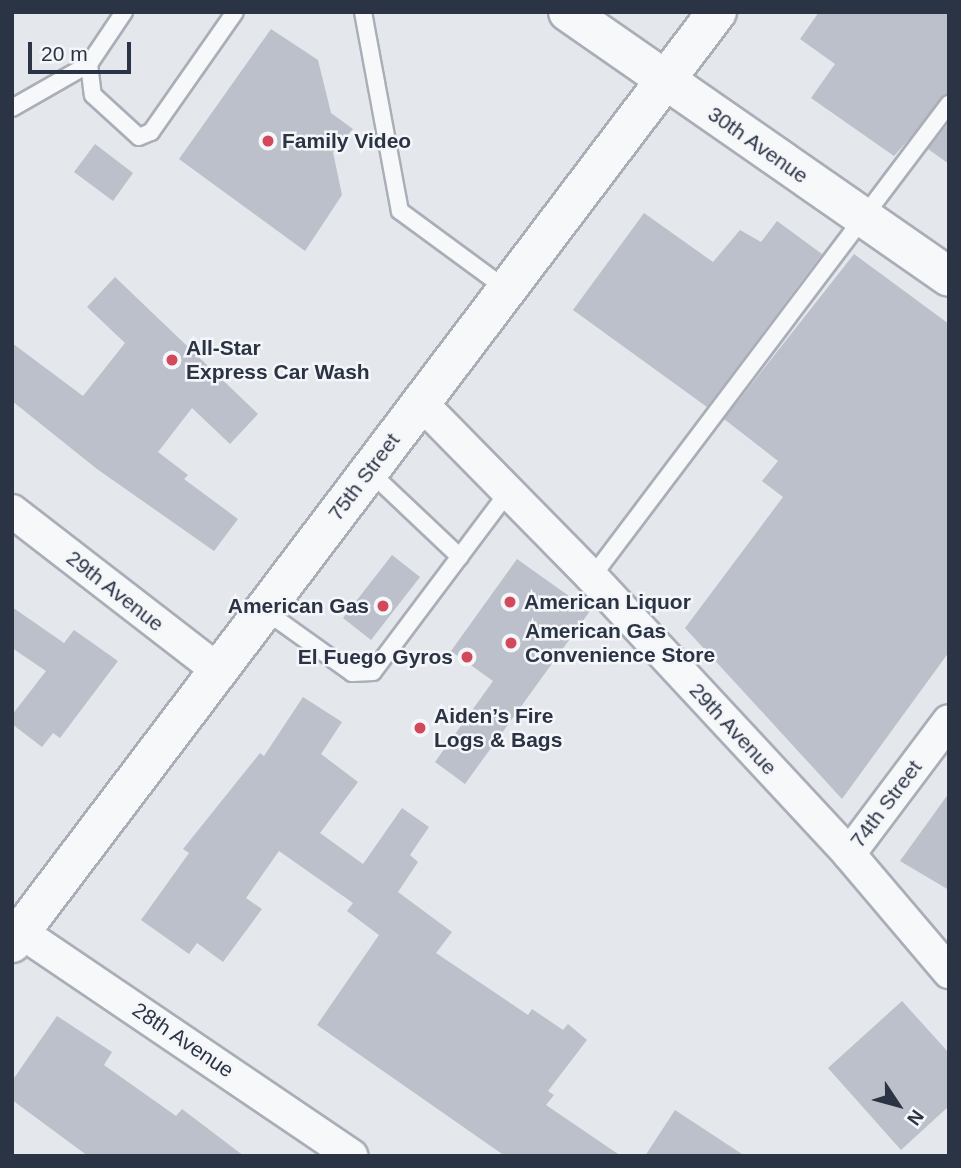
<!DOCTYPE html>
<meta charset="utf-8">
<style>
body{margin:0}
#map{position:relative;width:961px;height:1168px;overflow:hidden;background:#e4e7ec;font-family:Helvetica,sans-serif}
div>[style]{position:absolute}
.building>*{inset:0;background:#bbc0ca}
.roads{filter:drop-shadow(2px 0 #a9aeb7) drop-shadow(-2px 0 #a9aeb7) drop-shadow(0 2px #a9aeb7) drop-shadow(0 -2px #a9aeb7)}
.service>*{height:16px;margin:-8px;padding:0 8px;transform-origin:8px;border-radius:8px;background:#f7f8fa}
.minor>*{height:32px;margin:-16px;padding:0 16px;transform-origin:16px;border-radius:16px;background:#f7f8fa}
.tertiary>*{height:38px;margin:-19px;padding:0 19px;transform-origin:19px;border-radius:19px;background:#f7f8fa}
.dots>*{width:19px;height:19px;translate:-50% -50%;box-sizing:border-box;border:4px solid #f4f6f9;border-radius:50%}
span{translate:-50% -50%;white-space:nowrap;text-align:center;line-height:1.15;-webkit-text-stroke:5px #f4f6f9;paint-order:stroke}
.poi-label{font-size:21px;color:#2b3445;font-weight:700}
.left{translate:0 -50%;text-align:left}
.right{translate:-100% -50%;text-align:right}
.street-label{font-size:21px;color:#2b3445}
.frame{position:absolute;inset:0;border:14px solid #2b3445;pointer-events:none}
.north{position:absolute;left:863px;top:1070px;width:70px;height:70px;-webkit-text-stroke:5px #f4f6f9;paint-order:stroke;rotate:126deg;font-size:19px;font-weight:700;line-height:28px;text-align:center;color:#2b3445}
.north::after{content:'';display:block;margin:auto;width:24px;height:32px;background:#2b3445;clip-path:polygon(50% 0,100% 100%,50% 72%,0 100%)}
.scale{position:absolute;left:28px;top:42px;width:103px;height:32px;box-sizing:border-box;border:4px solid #2b3445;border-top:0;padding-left:9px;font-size:21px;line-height:24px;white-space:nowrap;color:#2b3445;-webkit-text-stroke:5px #f4f6f9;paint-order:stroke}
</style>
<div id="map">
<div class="building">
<i style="clip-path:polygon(819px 12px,949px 12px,949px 94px,894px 156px,811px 98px,835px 64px,800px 39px)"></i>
<i style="clip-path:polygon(271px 29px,318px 60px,331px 113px,353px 129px,333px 152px,342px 195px,305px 251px,179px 159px)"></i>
<i style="clip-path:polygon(949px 122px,949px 164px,928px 149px)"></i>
<i style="clip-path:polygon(95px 144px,133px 173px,113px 201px,74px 172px)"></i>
<i style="clip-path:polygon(644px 213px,713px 262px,740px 230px,761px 242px,777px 221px,822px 254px,707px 407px,573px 310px)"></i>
<i style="clip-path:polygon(854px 254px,949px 324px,949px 652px,842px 799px,685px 628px,783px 497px,762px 481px,778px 461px,724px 419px)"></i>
<i style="clip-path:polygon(115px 277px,258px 414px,230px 444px,192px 408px,158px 452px,188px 475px,184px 479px,238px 519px,214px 551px,97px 469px,12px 401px,12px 343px,83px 396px,125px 343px,87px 307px)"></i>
<i style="clip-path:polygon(392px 555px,420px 577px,371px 640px,343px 618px)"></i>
<i style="clip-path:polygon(517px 559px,590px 611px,465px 784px,435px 762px,493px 681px,451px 651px)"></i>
<i style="clip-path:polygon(12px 607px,64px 643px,74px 630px,118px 661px,60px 738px,53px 733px,42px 747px,12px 724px,12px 715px,46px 671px,12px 648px)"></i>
<i style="clip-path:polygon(303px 697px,342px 722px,321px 754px,358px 782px,320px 833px,363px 864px,402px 808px,429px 827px,410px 855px,418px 862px,398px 892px,452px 932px,436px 953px,528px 1015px,532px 1009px,563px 1030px,568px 1024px,587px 1040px,548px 1091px,554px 1095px,546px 1105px,621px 1156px,505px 1156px,317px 1025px,379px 935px,347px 911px,353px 903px,279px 851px,246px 898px,262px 909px,223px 962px,197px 943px,189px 954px,141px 920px,189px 853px,183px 849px,260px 753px,264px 756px)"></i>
<i style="clip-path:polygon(949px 793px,949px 890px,900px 861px)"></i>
<i style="clip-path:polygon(902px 1001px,949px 1053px,949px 1106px,901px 1150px,828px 1068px)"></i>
<i style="clip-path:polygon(57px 1016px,112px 1052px,104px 1065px,176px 1116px,182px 1109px,244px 1156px,88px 1156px,12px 1100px,12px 1081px)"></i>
<i style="clip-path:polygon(675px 1110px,745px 1156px,645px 1156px)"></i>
</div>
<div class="roads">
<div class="service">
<i style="left:124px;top:12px;width:63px;rotate:123.9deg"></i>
<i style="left:89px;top:64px;width:31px;rotate:83deg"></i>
<i style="left:93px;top:95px;width:62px;rotate:42.4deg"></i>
<i style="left:139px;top:137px;width:13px;rotate:-23deg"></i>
<i style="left:151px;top:132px;width:146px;rotate:-55deg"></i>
<i style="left:363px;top:12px;width:202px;rotate:79.5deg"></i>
<i style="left:400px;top:211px;width:132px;rotate:36.3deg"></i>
<i style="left:12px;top:108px;width:89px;rotate:-29.7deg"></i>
<i style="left:369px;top:471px;width:125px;rotate:43.4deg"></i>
<i style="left:592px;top:577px;width:593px;rotate:-52.96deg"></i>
<i style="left:264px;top:610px;width:108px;rotate:35.6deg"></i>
<i style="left:352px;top:673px;width:21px;rotate:-3deg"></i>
<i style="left:373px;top:672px;width:225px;rotate:-53.1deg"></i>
</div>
<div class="minor">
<i style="left:421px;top:403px;width:244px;rotate:45.5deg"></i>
<i style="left:592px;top:577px;width:378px;rotate:47.1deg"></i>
<i style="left:849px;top:854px;width:155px;rotate:49.7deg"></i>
<i style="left:12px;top:511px;width:262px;rotate:37.7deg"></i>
<i style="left:849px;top:854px;width:166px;rotate:-53.1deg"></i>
<i style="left:12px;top:926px;width:410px;rotate:34.1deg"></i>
</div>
<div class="tertiary">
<i style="left:568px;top:12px;width:464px;rotate:34.8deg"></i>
<i style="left:12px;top:943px;width:1168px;rotate:-52.87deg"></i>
</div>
</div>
<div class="dots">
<i style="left:268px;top:141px;background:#d1495b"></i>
<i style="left:172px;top:360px;background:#d1495b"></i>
<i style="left:510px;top:602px;background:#d1495b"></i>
<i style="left:383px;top:606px;background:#d1495b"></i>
<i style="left:511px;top:643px;background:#d1495b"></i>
<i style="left:467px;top:657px;background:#d1495b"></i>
<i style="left:420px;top:728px;background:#d1495b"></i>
</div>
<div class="poi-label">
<span class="left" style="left:282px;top:141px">Family Video</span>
<span class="left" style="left:186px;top:360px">All-Star<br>Express Car Wash</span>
<span class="left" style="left:524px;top:602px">American Liquor</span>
<span class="right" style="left:369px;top:606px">American Gas</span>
<span class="left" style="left:525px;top:643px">American Gas<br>Convenience Store</span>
<span class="right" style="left:453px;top:657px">El Fuego Gyros</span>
<span class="left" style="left:434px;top:728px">Aiden’s Fire<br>Logs &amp; Bags</span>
</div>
<div class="street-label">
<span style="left:758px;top:145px;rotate:35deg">30th Avenue</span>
<span style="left:364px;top:477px;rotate:-53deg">75th Street</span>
<span style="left:115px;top:591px;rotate:38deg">29th Avenue</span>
<span style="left:733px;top:729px;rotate:47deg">29th Avenue</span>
<span style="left:886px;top:804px;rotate:-53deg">74th Street</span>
<span style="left:183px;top:1040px;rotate:34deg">28th Avenue</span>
</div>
<div class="frame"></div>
<div class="north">N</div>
<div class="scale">20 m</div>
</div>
